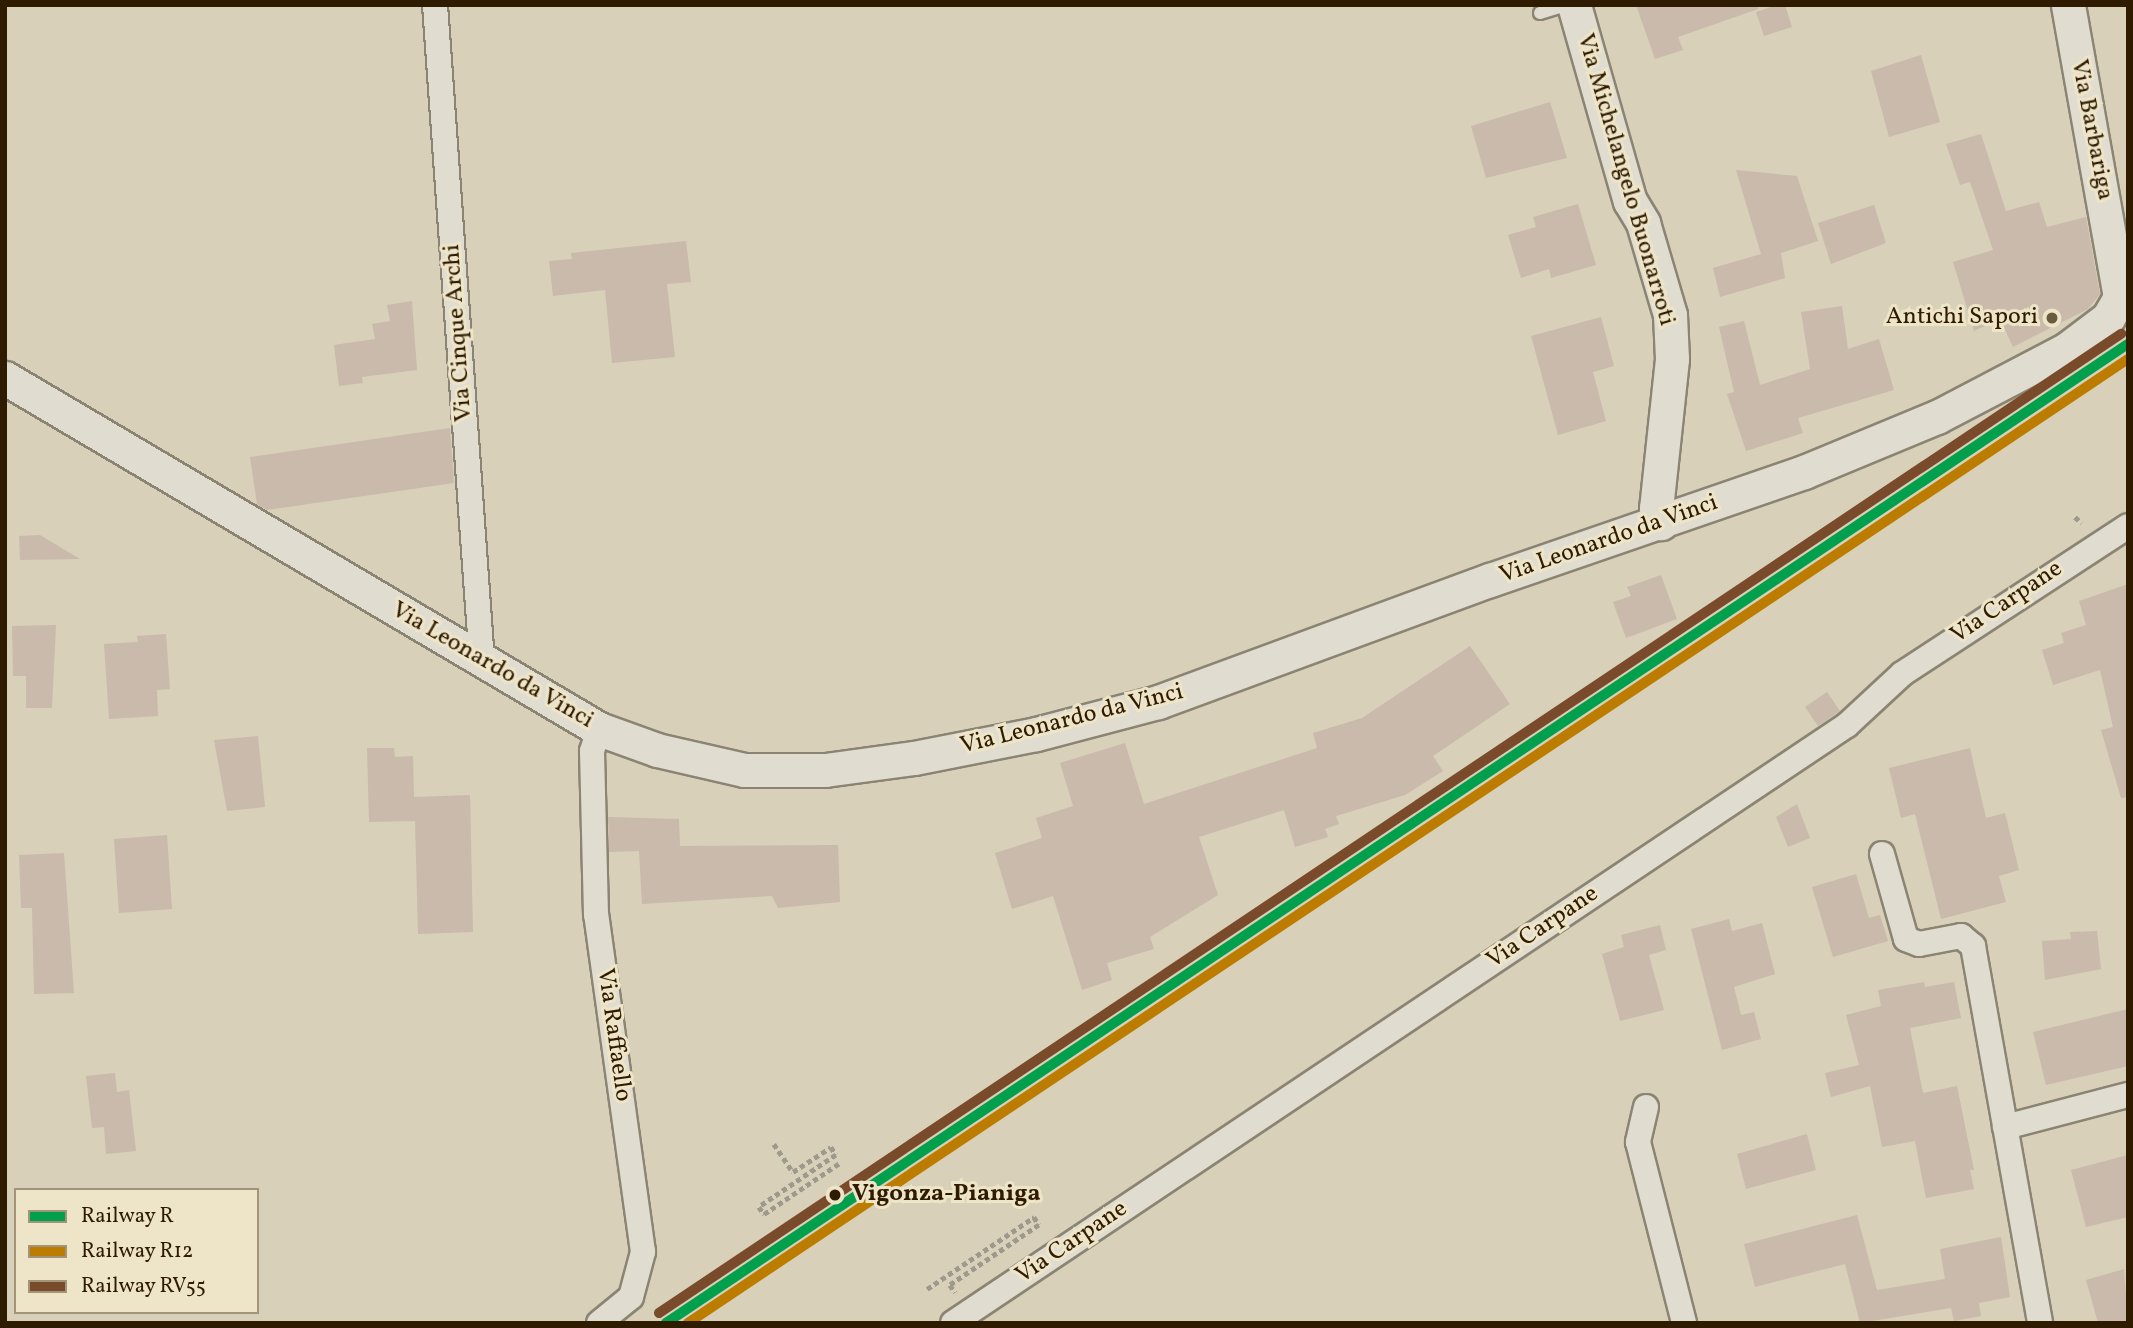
<!DOCTYPE html>
<style>
body{margin:0}
#map{position:relative;width:2133px;height:1328px;overflow:hidden;background:#d8d0b8;font-family:Vollkorn,serif}
div>[style]{position:absolute}
.building>*{inset:0;background:#c9baab}
.path>*{height:4.5px;margin-top:-2.25px;transform-origin:0;background:repeating-linear-gradient(90deg,#9e998d 0 5px,transparent 0 8.5px)}
.roads{filter:drop-shadow(2px 0 #8b8473) drop-shadow(-2px 0 #8b8473) drop-shadow(0 2px #8b8473) drop-shadow(0 -2px #8b8473)}
.lane>*{height:12px;margin:-6px;padding:0 6px;transform-origin:6px;border-radius:6px;background:#e0dcd0}
.street>*{height:24px;margin:-12px;padding:0 12px;transform-origin:12px;border-radius:12px;background:#e0dcd0}
.secondary>*{height:33px;margin:-16.5px;padding:0 16.5px;transform-origin:16.5px;border-radius:16.5px;background:#e0dcd0}
.rail-1>*{height:10px;margin:-5px;padding:0 5px;transform-origin:5px;border-radius:5px;background:#029f4d}
.rail-2>*{height:10px;margin:-5px;padding:0 5px;transform-origin:5px;border-radius:5px;background:#bb7c00}
.rail-3>*{height:10px;margin:-5px;padding:0 5px;transform-origin:5px;border-radius:5px;background:#7a4b2a}
.dots>*{width:19px;height:19px;translate:-50% -50%;box-sizing:border-box;border:4px solid #eee5c8;border-radius:50%}
span{translate:-50% -50%;white-space:nowrap;text-align:center;line-height:1.15;-webkit-text-stroke:6px #eee5c8;paint-order:stroke}
.street-label{font-size:24px;color:#2e1b00}
.poi-label{font-size:24px;color:#2e1b00}
.right{translate:-100% -50%;text-align:right}
.stop-label{font-size:24px;color:#2e1b00;font-weight:700}
.left{translate:0 -50%;text-align:left}
.frame{position:absolute;inset:0;border:7px solid #2e1b00;pointer-events:none}
.legend{position:absolute;left:14px;top:1188px;width:245px;height:126px;box-sizing:border-box;background:#eee5c8;border:2px solid #a19478;margin:0;padding:9px 12px;list-style:none;font-size:21px;color:#2e1b00}
.legend li{display:flex;align-items:center;gap:14px;height:35px}
.legend b{width:35px;border:2px solid #a19478}
</style>
<div id="map">
<div class="building">
<i style="clip-path:polygon(1636px 5px,1758px 5px,1758px 9px,1678px 37px,1683px 50px,1655px 59px)"></i>
<i style="clip-path:polygon(1777px 5px,1785px 5px,1792px 27px,1764px 36px,1756px 12px)"></i>
<i style="clip-path:polygon(1921px 55px,1940px 122px,1889px 137px,1871px 71px)"></i>
<i style="clip-path:polygon(1550px 102px,1567px 158px,1486px 178px,1471px 126px)"></i>
<i style="clip-path:polygon(1981px 134px,2006px 211px,2039px 202px,2047px 227px,2086px 217px,2100px 294px,2088px 309px,2013px 347px,2000px 319px,1974px 331px,1953px 262px,1993px 250px,1970px 182px,1960px 185px,1946px 144px)"></i>
<i style="clip-path:polygon(1736px 170px,1797px 176px,1818px 241px,1781px 253px,1785px 278px,1720px 297px,1713px 268px,1761px 254px)"></i>
<i style="clip-path:polygon(1578px 204px,1596px 265px,1551px 278px,1549px 269px,1521px 278px,1508px 235px,1536px 227px,1533px 217px)"></i>
<i style="clip-path:polygon(1874px 205px,1886px 243px,1831px 264px,1818px 223px)"></i>
<i style="clip-path:polygon(686px 241px,691px 282px,667px 284px,675px 357px,612px 363px,605px 290px,553px 296px,549px 261px,572px 259px,571px 253px)"></i>
<i style="clip-path:polygon(412px 301px,417px 370px,362px 377px,363px 383px,339px 386px,334px 345px,375px 339px,372px 324px,390px 321px,387px 305px)"></i>
<i style="clip-path:polygon(1842px 306px,1848px 349px,1879px 339px,1894px 390px,1798px 418px,1803px 433px,1746px 451px,1727px 394px,1734px 392px,1719px 327px,1744px 321px,1760px 385px,1810px 369px,1801px 312px)"></i>
<i style="clip-path:polygon(1601px 317px,1614px 366px,1593px 372px,1606px 421px,1558px 435px,1531px 336px)"></i>
<i style="clip-path:polygon(450px 428px,454px 483px,267px 510px,257px 504px,250px 457px)"></i>
<i style="clip-path:polygon(40px 535px,80px 559px,20px 560px,19px 536px)"></i>
<i style="clip-path:polygon(1661px 575px,1677px 619px,1626px 638px,1613px 602px,1631px 596px,1627px 587px)"></i>
<i style="clip-path:polygon(2128px 584px,2128px 797px,2121px 798px,2101px 730px,2113px 727px,2100px 670px,2053px 685px,2042px 650px,2064px 643px,2061px 633px,2086px 625px,2079px 601px)"></i>
<i style="clip-path:polygon(56px 625px,52px 708px,26px 708px,26px 676px,13px 676px,12px 626px)"></i>
<i style="clip-path:polygon(166px 634px,170px 689px,157px 690px,158px 716px,109px 719px,104px 644px,138px 642px,137px 636px)"></i>
<i style="clip-path:polygon(1470px 646px,1510px 704px,1433px 756px,1443px 771px,1405px 795px,1336px 816px,1339px 824px,1325px 829px,1328px 837px,1295px 847px,1284px 810px,1199px 837px,1218px 895px,1150px 937px,1154px 949px,1107px 963px,1112px 980px,1082px 990px,1053px 896px,1012px 909px,995px 853px,1042px 838px,1036px 818px,1073px 806px,1060px 763px,1125px 743px,1144px 804px,1317px 748px,1313px 733px,1362px 718px)"></i>
<i style="clip-path:polygon(1827px 692px,1840px 711px,1818px 726px,1805px 707px)"></i>
<i style="clip-path:polygon(258px 736px,265px 807px,227px 811px,214px 740px)"></i>
<i style="clip-path:polygon(367px 748px,394px 748px,395px 757px,413px 756px,414px 797px,470px 795px,473px 932px,418px 934px,415px 821px,369px 822px)"></i>
<i style="clip-path:polygon(1970px 748px,1986px 818px,2005px 813px,2019px 870px,1999px 876px,2006px 902px,1941px 919px,1915px 814px,1901px 818px,1889px 768px)"></i>
<i style="clip-path:polygon(1797px 804px,1810px 838px,1788px 847px,1776px 817px)"></i>
<i style="clip-path:polygon(608px 817px,679px 819px,680px 846px,838px 845px,840px 902px,778px 908px,772px 896px,642px 904px,639px 851px,609px 852px)"></i>
<i style="clip-path:polygon(167px 835px,172px 909px,119px 913px,114px 839px)"></i>
<i style="clip-path:polygon(64px 853px,74px 993px,34px 994px,32px 908px,21px 908px,19px 855px)"></i>
<i style="clip-path:polygon(1856px 874px,1869px 918px,1880px 915px,1888px 941px,1833px 957px,1812px 887px)"></i>
<i style="clip-path:polygon(1729px 919px,1732px 931px,1762px 923px,1775px 974px,1734px 987px,1741px 1015px,1754px 1012px,1761px 1039px,1722px 1050px,1691px 929px)"></i>
<i style="clip-path:polygon(1660px 925px,1666px 950px,1649px 955px,1664px 1010px,1620px 1021px,1602px 954px,1624px 947px,1621px 935px)"></i>
<i style="clip-path:polygon(2097px 931px,2101px 969px,2045px 980px,2042px 941px,2071px 939px,2070px 932px)"></i>
<i style="clip-path:polygon(1924px 982px,1925px 987px,1954px 982px,1961px 1018px,1910px 1028px,1923px 1093px,1957px 1086px,1974px 1170px,1970px 1170px,1974px 1189px,1926px 1198px,1915px 1141px,1882px 1147px,1870px 1086px,1831px 1097px,1825px 1073px,1859px 1065px,1846px 1015px,1881px 1006px,1878px 990px)"></i>
<i style="clip-path:polygon(2128px 1009px,2128px 1066px,2046px 1085px,2033px 1032px)"></i>
<i style="clip-path:polygon(115px 1073px,117px 1092px,129px 1090px,136px 1151px,106px 1154px,104px 1127px,92px 1128px,86px 1076px)"></i>
<i style="clip-path:polygon(1807px 1134px,1816px 1170px,1746px 1189px,1737px 1154px)"></i>
<i style="clip-path:polygon(2128px 1155px,2128px 1217px,2086px 1227px,2071px 1170px)"></i>
<i style="clip-path:polygon(1857px 1215px,1877px 1290px,1945px 1279px,1940px 1249px,2001px 1237px,2010px 1297px,1979px 1303px,1981px 1316px,1954px 1321px,1951px 1308px,1860px 1323px,1845px 1264px,1755px 1287px,1744px 1244px)"></i>
<i style="clip-path:polygon(2124px 1269px,2128px 1323px,2098px 1323px,2086px 1280px)"></i>
</div>
<div class="path">
<i style="left:2075px;top:517px;width:9px;rotate:41deg"></i>
<i style="left:774px;top:1144px;width:34px;rotate:56deg"></i>
<i style="left:793px;top:1172px;width:45px;rotate:-33.3deg"></i>
<i style="left:831px;top:1147px;width:9px;rotate:58deg"></i>
<i style="left:836px;top:1155px;width:93px;rotate:146deg"></i>
<i style="left:759px;top:1207px;width:9px;rotate:54deg"></i>
<i style="left:764px;top:1214px;width:93px;rotate:-34deg"></i>
<i style="left:927px;top:1289px;width:129px;rotate:-33.9deg"></i>
<i style="left:1034px;top:1217px;width:9px;rotate:58deg"></i>
<i style="left:1039px;top:1225px;width:107px;rotate:146deg"></i>
<i style="left:950px;top:1285px;width:9px;rotate:54deg"></i>
</div>
<div class="roads">
<div class="lane">
<i style="left:1540px;top:13px;width:28px;rotate:-17deg"></i>
</div>
<div class="street">
<i style="left:435px;top:5px;width:659px;rotate:85.91deg"></i>
<i style="left:1882px;top:854px;width:88px;rotate:74.2deg"></i>
<i style="left:1906px;top:939px;width:14px;rotate:21deg"></i>
<i style="left:1919px;top:944px;width:43px;rotate:-10.8deg"></i>
<i style="left:1961px;top:936px;width:16px;rotate:40deg"></i>
<i style="left:1973px;top:946px;width:383px;rotate:79.9deg"></i>
<i style="left:1646px;top:1107px;width:36px;rotate:103deg"></i>
<i style="left:1638px;top:1142px;width:187px;rotate:75.7deg"></i>
<i style="left:2005px;top:1127px;width:127px;rotate:-14.6deg"></i>
<i style="left:599px;top:1323px;width:41px;rotate:-39.1deg"></i>
<i style="left:631px;top:1297px;width:47px;rotate:-75.1deg"></i>
<i style="left:643px;top:1252px;width:340px;rotate:-97.9deg"></i>
<i style="left:596px;top:915px;width:164px;rotate:-91.4deg"></i>
<i style="left:592px;top:751px;width:23px;rotate:-72deg"></i>
<i style="left:953px;top:1323px;width:1076px;rotate:-33.78deg"></i>
<i style="left:1847px;top:725px;width:75px;rotate:-42.8deg"></i>
<i style="left:1902px;top:674px;width:270px;rotate:-33.2deg"></i>
</div>
<div class="secondary">
<i style="left:1574px;top:5px;width:204px;rotate:74.1deg"></i>
<i style="left:1630px;top:201px;width:26px;rotate:59deg"></i>
<i style="left:1643px;top:223px;width:96px;rotate:73.6deg"></i>
<i style="left:1670px;top:315px;width:44px;rotate:87.4deg"></i>
<i style="left:1672px;top:359px;width:150px;rotate:96.1deg"></i>
<i style="left:1656px;top:508px;width:16px;rotate:72deg"></i>
<i style="left:5px;top:378px;width:690px;rotate:30.58deg"></i>
<i style="left:599px;top:729px;width:62px;rotate:19.9deg"></i>
<i style="left:657px;top:750px;width:89px;rotate:12.9deg"></i>
<i style="left:744px;top:770px;width:81px"></i>
<i style="left:825px;top:770px;width:90px;rotate:-7.7deg"></i>
<i style="left:914px;top:758px;width:124px;rotate:-11.1deg"></i>
<i style="left:1036px;top:734px;width:126px;rotate:-14.7deg"></i>
<i style="left:1158px;top:702px;width:354px;rotate:-20.2deg"></i>
<i style="left:1490px;top:580px;width:332px;rotate:-19deg"></i>
<i style="left:1804px;top:472px;width:144px;rotate:-22.5deg"></i>
<i style="left:1937px;top:417px;width:147px;rotate:-27.6deg"></i>
<i style="left:2067px;top:349px;width:51px;rotate:-37.1deg"></i>
<i style="left:2108px;top:318px;width:24px;rotate:-60deg"></i>
<i style="left:2120px;top:297px;width:297px;rotate:-100.1deg"></i>
</div>
</div>
<div class="rail-1">
<i style="left:666px;top:1323px;width:1760px;rotate:-33.81deg"></i>
</div>
<div class="rail-2">
<i style="left:688px;top:1323px;width:1733px;rotate:-33.8deg"></i>
</div>
<div class="rail-3">
<i style="left:659px;top:1313px;width:1760px;rotate:-33.81deg"></i>
</div>
<div class="dots">
<i style="left:2052px;top:318px;background:#6a5a40"></i>
<i style="left:835px;top:1195px;background:#2e1b00"></i>
</div>
<div class="street-label">
<span style="left:2091px;top:130px;rotate:79deg">Via Barbariga</span>
<span style="left:1625px;top:180px;rotate:74deg">Via Michelangelo Buonarroti</span>
<span style="left:459px;top:333px;rotate:-94deg">Via Cinque Archi</span>
<span style="left:1609px;top:540px;rotate:-19deg">Via Leonardo da Vinci</span>
<span style="left:2007px;top:603px;rotate:-34deg">Via Carpane</span>
<span style="left:492px;top:666px;rotate:30deg">Via Leonardo da Vinci</span>
<span style="left:1072px;top:720px;rotate:-14deg">Via Leonardo da Vinci</span>
<span style="left:1543px;top:928px;rotate:-34deg">Via Carpane</span>
<span style="left:613px;top:1035px;rotate:82deg">Via Raffaello</span>
<span style="left:1072px;top:1243px;rotate:-34deg">Via Carpane</span>
</div>
<div class="poi-label">
<span class="right" style="left:2038px;top:318px">Antichi Sapori</span>
</div>
<div class="stop-label">
<span class="left" style="left:852px;top:1195px">Vigonza-Pianiga</span>
</div>
<div class="frame"></div>
<ul class="legend">
<li><b style="height:9px;background:#029f4d"></b>Railway R</li>
<li><b style="height:9px;background:#bb7c00"></b>Railway R12</li>
<li><b style="height:9px;background:#7a4b2a"></b>Railway RV55</li>
</ul>
</div>
